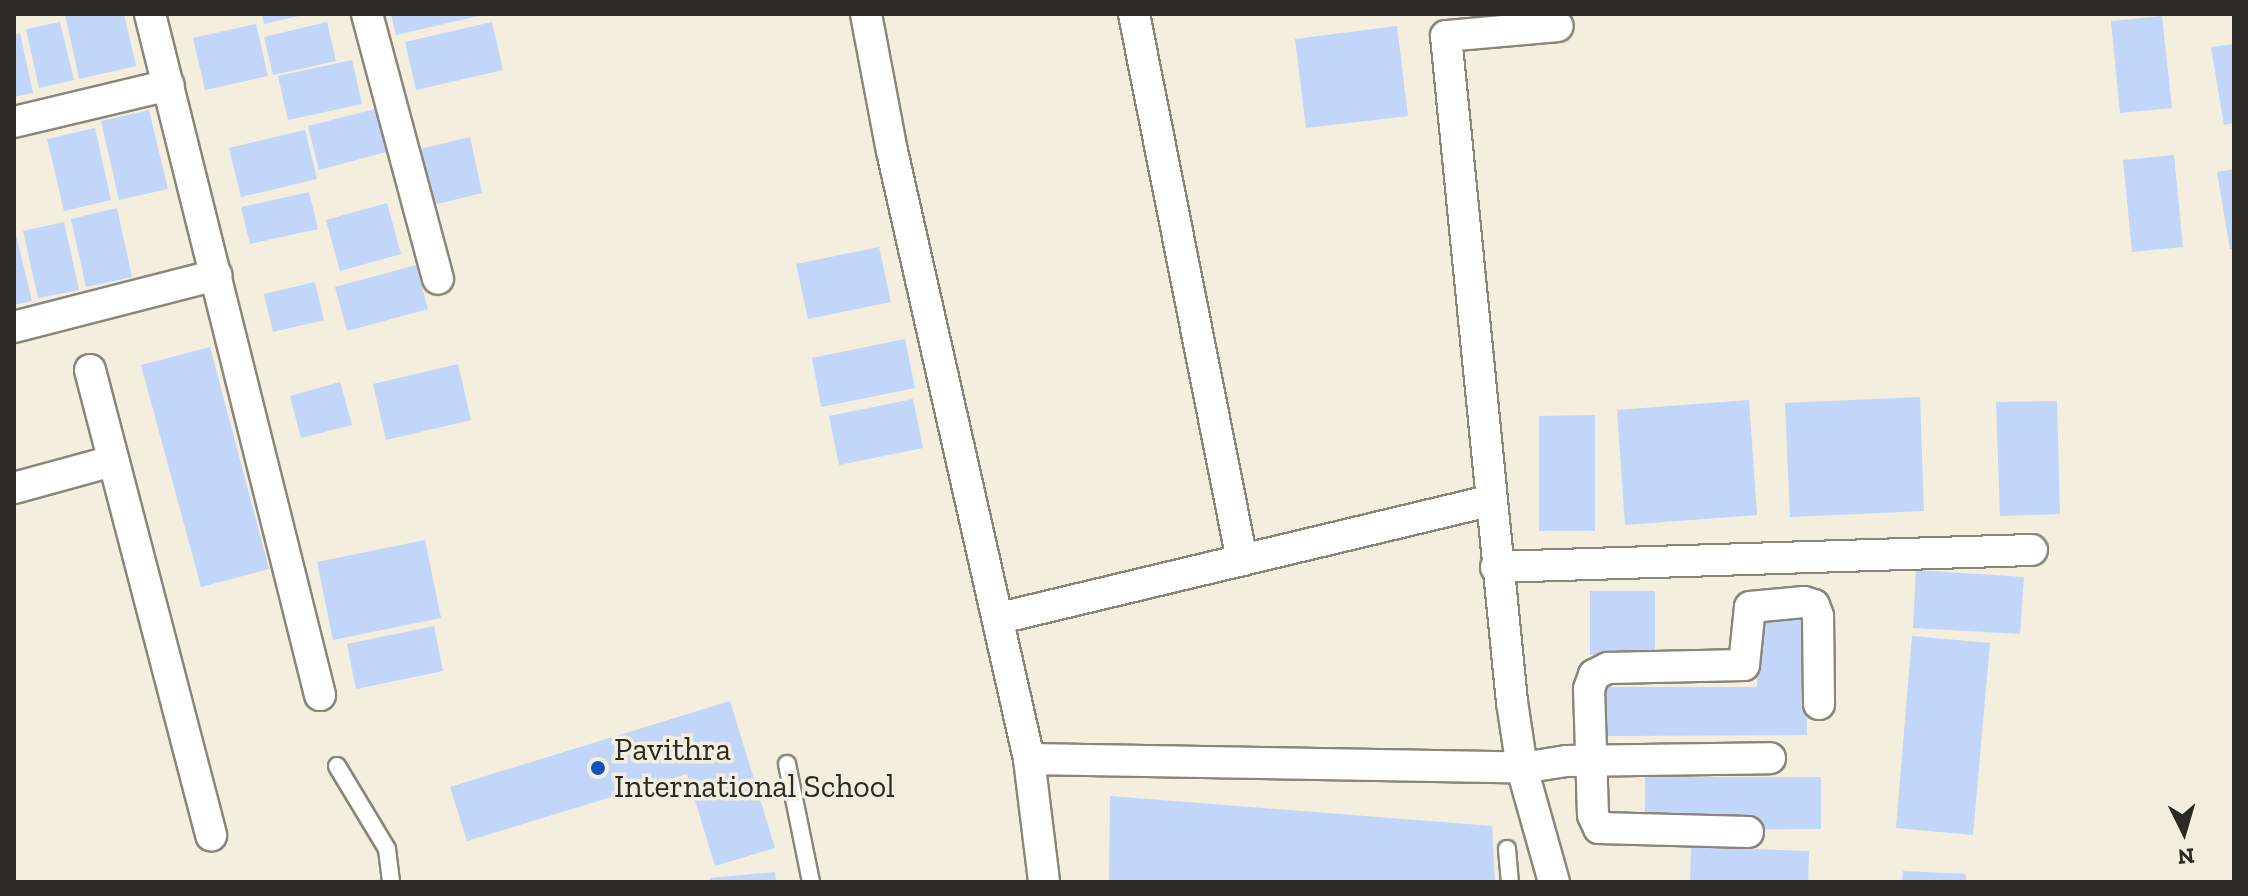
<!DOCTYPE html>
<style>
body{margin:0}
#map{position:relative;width:2248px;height:896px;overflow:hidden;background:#f3eede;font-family:"Zilla Slab",serif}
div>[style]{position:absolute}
.building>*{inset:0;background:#c1d6f8}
.roads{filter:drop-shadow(2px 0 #8a8678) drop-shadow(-2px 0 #8a8678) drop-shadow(0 2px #8a8678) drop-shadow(0 -2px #8a8678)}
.lane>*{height:16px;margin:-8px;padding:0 8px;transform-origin:8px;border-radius:8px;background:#fff}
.street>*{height:30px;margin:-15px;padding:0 15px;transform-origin:15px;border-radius:15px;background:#fff}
.dots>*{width:22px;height:22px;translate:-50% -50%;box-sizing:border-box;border:4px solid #f3eede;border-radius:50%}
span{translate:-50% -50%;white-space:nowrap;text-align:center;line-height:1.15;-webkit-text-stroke:7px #f3eede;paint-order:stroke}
.poi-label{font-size:32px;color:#2c2a24}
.left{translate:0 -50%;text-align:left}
.frame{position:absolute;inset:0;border:16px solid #2c2a24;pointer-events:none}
.north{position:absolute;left:2144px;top:792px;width:80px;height:80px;-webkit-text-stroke:6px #f3eede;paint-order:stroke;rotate:175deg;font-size:22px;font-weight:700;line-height:32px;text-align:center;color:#2c2a24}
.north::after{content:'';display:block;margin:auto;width:28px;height:36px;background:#2c2a24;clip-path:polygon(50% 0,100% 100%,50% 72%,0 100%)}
</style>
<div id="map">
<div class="building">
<i style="clip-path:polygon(65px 14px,124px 14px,136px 66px,79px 79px)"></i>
<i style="clip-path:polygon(262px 14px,303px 14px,303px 15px,264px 24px)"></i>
<i style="clip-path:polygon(391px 14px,483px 14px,483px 15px,396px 35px)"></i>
<i style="clip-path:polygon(2162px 16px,2172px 108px,2120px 113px,2111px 21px)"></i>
<i style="clip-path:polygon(60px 22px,74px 80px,39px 88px,26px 29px)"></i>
<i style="clip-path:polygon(327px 22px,336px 61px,273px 75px,264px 37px)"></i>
<i style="clip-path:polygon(492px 22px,503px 70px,416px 90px,405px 42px)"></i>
<i style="clip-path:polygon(256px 24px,268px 76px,205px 90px,193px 38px)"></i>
<i style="clip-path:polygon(1397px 26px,1408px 116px,1306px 128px,1295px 39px)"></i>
<i style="clip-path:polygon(20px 33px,33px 93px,14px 97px,14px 35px)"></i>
<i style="clip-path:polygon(2234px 44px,2234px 123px,2224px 125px,2211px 47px)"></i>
<i style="clip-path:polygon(352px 60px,362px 104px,288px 120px,278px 76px)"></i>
<i style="clip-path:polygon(375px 109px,386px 152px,319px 170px,308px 126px)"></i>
<i style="clip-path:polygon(149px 110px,168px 189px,119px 200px,101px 121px)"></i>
<i style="clip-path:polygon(95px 128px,111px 200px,64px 211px,47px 139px)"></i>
<i style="clip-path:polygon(305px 130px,317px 179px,241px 197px,229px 148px)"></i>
<i style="clip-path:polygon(470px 137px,482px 193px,433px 205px,420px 149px)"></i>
<i style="clip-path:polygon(2174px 155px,2183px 247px,2132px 252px,2123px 160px)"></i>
<i style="clip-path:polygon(2234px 169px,2234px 249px,2230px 249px,2217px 172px)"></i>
<i style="clip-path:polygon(309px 192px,318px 229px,250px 244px,241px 207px)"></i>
<i style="clip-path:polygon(387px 203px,401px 254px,340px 271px,326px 220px)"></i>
<i style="clip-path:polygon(117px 208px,132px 277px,86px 287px,71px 219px)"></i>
<i style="clip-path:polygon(64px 222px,79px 290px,38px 298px,23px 231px)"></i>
<i style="clip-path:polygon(14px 226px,32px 301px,14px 305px)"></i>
<i style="clip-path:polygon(879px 247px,891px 302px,808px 319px,796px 264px)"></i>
<i style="clip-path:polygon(416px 265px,428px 309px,347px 331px,335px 287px)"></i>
<i style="clip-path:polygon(315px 282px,324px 320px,273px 332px,264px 294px)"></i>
<i style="clip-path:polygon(905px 339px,915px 388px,821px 407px,812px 358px)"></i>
<i style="clip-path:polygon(210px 347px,269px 569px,201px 587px,141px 365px)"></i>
<i style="clip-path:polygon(458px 364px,471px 420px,386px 440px,373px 384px)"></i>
<i style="clip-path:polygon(340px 382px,352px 425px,301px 438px,290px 396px)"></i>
<i style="clip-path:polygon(1920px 397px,1924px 511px,1790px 517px,1785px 403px)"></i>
<i style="clip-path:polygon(913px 399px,923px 448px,839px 465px,829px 416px)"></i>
<i style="clip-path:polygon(1749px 400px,1757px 515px,1625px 525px,1617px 410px)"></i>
<i style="clip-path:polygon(2057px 401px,2060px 514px,2000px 516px,1996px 402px)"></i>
<i style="clip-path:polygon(1595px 415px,1595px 531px,1539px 531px,1539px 416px)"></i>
<i style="clip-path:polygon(425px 540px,441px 618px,333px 640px,317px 562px)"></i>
<i style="clip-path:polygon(1916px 570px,2024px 577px,2020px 634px,1913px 628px)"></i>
<i style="clip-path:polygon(1590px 591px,1655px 591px,1655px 655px,1590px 655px)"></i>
<i style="clip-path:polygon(1805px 616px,1807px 735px,1600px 736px,1601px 687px,1757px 687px,1757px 619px)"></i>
<i style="clip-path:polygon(434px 626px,443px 671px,356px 689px,347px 644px)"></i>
<i style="clip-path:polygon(1912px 636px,1990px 643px,1973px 835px,1896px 828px)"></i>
<i style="clip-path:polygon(730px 701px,775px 848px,715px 866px,687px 774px,467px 841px,450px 787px)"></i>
<i style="clip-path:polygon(1645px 777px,1821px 777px,1821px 829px,1645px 830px)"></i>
<i style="clip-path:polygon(1110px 796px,1492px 826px,1495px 882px,1109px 882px)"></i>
<i style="clip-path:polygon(1691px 847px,1809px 851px,1808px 882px,1690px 882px)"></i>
<i style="clip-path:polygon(1903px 871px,1966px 874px,1966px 882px,1902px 882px)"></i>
<i style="clip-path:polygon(775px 872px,776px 882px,710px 882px,710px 878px)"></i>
</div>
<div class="roads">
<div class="lane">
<i style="left:787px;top:764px;width:120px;rotate:78.5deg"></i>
<i style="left:337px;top:766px;width:97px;rotate:58.9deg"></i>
<i style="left:387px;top:849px;width:33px;rotate:83deg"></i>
<i style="left:1507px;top:849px;width:33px;rotate:85deg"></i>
</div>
<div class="street">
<i style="left:150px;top:14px;width:702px;rotate:75.98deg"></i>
<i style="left:367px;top:14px;width:274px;rotate:75deg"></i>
<i style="left:866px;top:14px;width:139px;rotate:79.3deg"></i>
<i style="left:892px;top:151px;width:623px;rotate:77.3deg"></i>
<i style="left:1029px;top:759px;width:124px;rotate:83deg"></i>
<i style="left:1134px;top:14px;width:557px;rotate:78.81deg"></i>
<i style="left:14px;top:122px;width:159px;rotate:-13.4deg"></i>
<i style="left:14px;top:327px;width:209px;rotate:-14.4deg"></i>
<i style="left:90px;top:370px;width:481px;rotate:75.4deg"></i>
<i style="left:14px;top:488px;width:103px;rotate:-15.3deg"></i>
<i style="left:1496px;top:567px;width:536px;rotate:-1.82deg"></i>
<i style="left:1000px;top:618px;width:503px;rotate:-13.46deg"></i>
<i style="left:1029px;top:759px;width:493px;rotate:1deg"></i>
<i style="left:1522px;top:768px;width:45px;rotate:-9deg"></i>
<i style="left:1566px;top:761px;width:204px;rotate:-0.8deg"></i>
<i style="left:1748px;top:832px;width:149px;rotate:-178.5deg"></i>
<i style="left:1599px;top:828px;width:14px;rotate:-115deg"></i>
<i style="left:1593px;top:815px;width:126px;rotate:-91.8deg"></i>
<i style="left:1589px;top:689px;width:15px;rotate:-70deg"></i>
<i style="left:1594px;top:675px;width:16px;rotate:-27deg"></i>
<i style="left:1608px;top:668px;width:136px;rotate:-1.3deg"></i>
<i style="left:1744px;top:665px;width:58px;rotate:-84.1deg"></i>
<i style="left:1750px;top:607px;width:54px;rotate:-5.3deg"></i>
<i style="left:1804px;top:602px;width:10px;rotate:17deg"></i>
<i style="left:1814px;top:605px;width:12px;rotate:70deg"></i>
<i style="left:1818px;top:616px;width:88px;rotate:89.3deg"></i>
<i style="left:1554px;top:882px;width:118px;rotate:-105.7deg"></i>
<i style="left:1522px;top:768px;width:67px;rotate:-98.6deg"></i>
<i style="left:1512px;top:702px;width:669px;rotate:-95.66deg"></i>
<i style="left:1446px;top:36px;width:112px;rotate:-5.1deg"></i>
</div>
</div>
<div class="dots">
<i style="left:598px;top:768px;background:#1054bf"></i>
</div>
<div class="poi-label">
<span class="left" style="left:614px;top:768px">Pavithra<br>International School</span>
</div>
<div class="frame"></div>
<div class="north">N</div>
</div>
